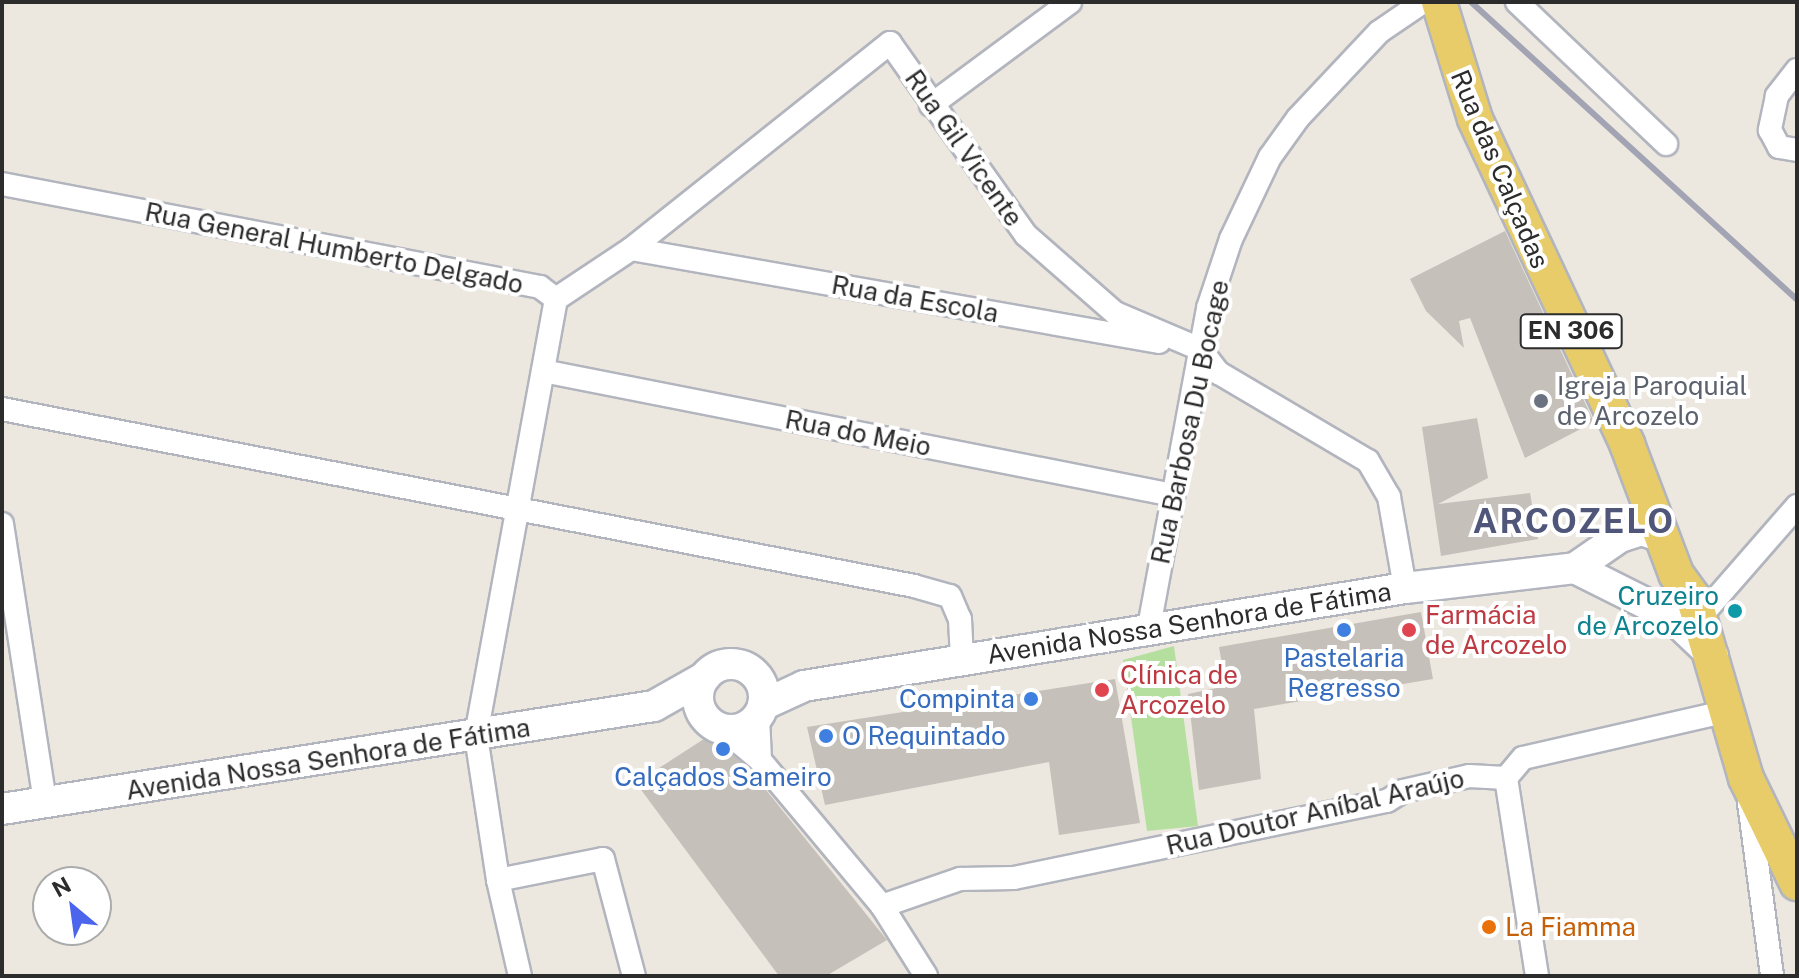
<!DOCTYPE html>
<meta charset="utf-8">
<style>
body{margin:0}
#map{position:relative;width:1799px;height:978px;overflow:hidden;background:#ece7df;font-family:"Public Sans",sans-serif}
div>[style]{position:absolute}
.green>*{inset:0;background:#b4df9f}
.building>*{inset:0;background:#c5c1ba}
.roads{filter:drop-shadow(2px 0 #b2b5be) drop-shadow(-2px 0 #b2b5be) drop-shadow(0 2px #b2b5be) drop-shadow(0 -2px #b2b5be)}
.street>*{height:22px;margin:-11px;padding:0 11px;transform-origin:11px;border-radius:11px;background:#fff}
.secondary>*{height:30px;margin:-15px;padding:0 15px;transform-origin:15px;border-radius:15px;background:#fff}
.secondary>.ring{margin:-15px;padding:0;box-sizing:content-box;background:none;border:30px solid #fff;border-radius:50%}
.primary>*{height:34px;margin:-17px;padding:0 17px;transform-origin:17px;border-radius:17px;background:#e7cc69}
.rail>*{height:6px;margin:-3px;padding:0 3px;transform-origin:3px;border-radius:3px;background:#a2a4b4}
.dots>*{width:22px;height:22px;translate:-50% -50%;box-sizing:border-box;border:4px solid #fff;border-radius:50%}
span{translate:-50% -50%;white-space:nowrap;text-align:center;line-height:1.15;-webkit-text-stroke:8px #fff;paint-order:stroke}
.shield-label span{padding:2px 6px;background:#fff;border:2px solid;border-radius:6px;-webkit-text-stroke-width:0}
.shield-label{font-size:24px;color:#2c2c2c;font-weight:700}
.street-label{font-size:26px;color:#2c2c2c}
.worship-label{font-size:26px;color:#5b616d}
.left{translate:0 -50%;text-align:left}
.culture-label{font-size:26px;color:#0d838f}
.right{translate:-100% -50%;text-align:right}
.health-label{font-size:26px;color:#be3a42}
.shop-label{font-size:26px;color:#366cbe}
.food-label{font-size:26px;color:#c56008}
.district-label{font-size:34px;color:#4f5679;font-weight:700;letter-spacing:2px}
.frame{position:absolute;inset:0;border:4px solid #2c2c2c;pointer-events:none}
.north{position:absolute;left:32px;top:866px;width:80px;height:80px;box-sizing:border-box;background:#fff;border:2px solid #ababab;border-radius:50%;rotate:331deg;font-size:22px;font-weight:700;line-height:32px;text-align:center;color:#2c2c2c}
.north::after{content:'';display:block;margin:auto;width:28px;height:36px;background:#4b66ed;clip-path:polygon(50% 0,100% 100%,50% 72%,0 100%)}
</style>
<div id="map">
<div class="green">
<i style="clip-path:polygon(1174px 646px,1198px 826px,1147px 831px,1123px 660px)"></i>
</div>
<div class="building">
<i style="clip-path:polygon(1505px 231px,1594px 422px,1525px 458px,1470px 318px,1459px 321px,1464px 348px,1426px 311px,1410px 279px)"></i>
<i style="clip-path:polygon(1477px 418px,1488px 478px,1438px 504px,1530px 493px,1538px 539px,1441px 556px,1422px 427px)"></i>
<i style="clip-path:polygon(1421px 612px,1433px 679px,1254px 709px,1261px 779px,1199px 790px,1188px 694px,1226px 686px,1219px 647px)"></i>
<i style="clip-path:polygon(1115px 679px,1140px 823px,1059px 835px,1049px 762px,825px 805px,807px 727px)"></i>
<i style="clip-path:polygon(710px 735px,750px 770px,887px 940px,826px 976px,779px 976px,636px 783px)"></i>
</div>
<div class="roads">
<div class="street">
<i style="left:1517px;top:2px;width:206px;rotate:43.6deg"></i>
<i style="left:1797px;top:70px;width:33px;rotate:128deg"></i>
<i style="left:1777px;top:96px;width:35px;rotate:102deg"></i>
<i style="left:1770px;top:130px;width:19px;rotate:62deg"></i>
<i style="left:1779px;top:147px;width:18px;rotate:9deg"></i>
<i style="left:931px;top:105px;width:173px;rotate:-36.5deg"></i>
<i style="left:2px;top:184px;width:548px;rotate:10.84deg"></i>
<i style="left:540px;top:287px;width:20px;rotate:37deg"></i>
<i style="left:556px;top:299px;width:444px;rotate:100.4deg"></i>
<i style="left:476px;top:736px;width:146px;rotate:81.3deg"></i>
<i style="left:498px;top:880px;width:98px;rotate:77.1deg"></i>
<i style="left:631px;top:249px;width:536px;rotate:9.99deg"></i>
<i style="left:556px;top:299px;width:90px;rotate:-33.7deg"></i>
<i style="left:631px;top:249px;width:331px;rotate:-38.5deg"></i>
<i style="left:890px;top:43px;width:235px;rotate:54.7deg"></i>
<i style="left:1026px;top:235px;width:118px;rotate:41.2deg"></i>
<i style="left:1115px;top:313px;width:92px;rotate:23deg"></i>
<i style="left:1200px;top:349px;width:31px;rotate:52deg"></i>
<i style="left:1219px;top:373px;width:173px;rotate:30.6deg"></i>
<i style="left:1368px;top:461px;width:42px;rotate:59.7deg"></i>
<i style="left:1389px;top:497px;width:92px;rotate:80deg"></i>
<i style="left:543px;top:371px;width:642px;rotate:11.13deg"></i>
<i style="left:2px;top:409px;width:929px;rotate:10.98deg"></i>
<i style="left:914px;top:586px;width:37px;rotate:16deg"></i>
<i style="left:950px;top:596px;width:25px;rotate:67deg"></i>
<i style="left:960px;top:619px;width:41px;rotate:87.2deg"></i>
<i style="left:2px;top:524px;width:282px;rotate:81.2deg"></i>
<i style="left:1701px;top:616px;width:146px;rotate:-48.9deg"></i>
<i style="left:1149px;top:627px;width:324px;rotate:-79.5deg"></i>
<i style="left:1208px;top:308px;width:73px;rotate:-71.6deg"></i>
<i style="left:1231px;top:239px;width:91px;rotate:-64.6deg"></i>
<i style="left:1270px;top:157px;width:48px;rotate:-54.3deg"></i>
<i style="left:1298px;top:118px;width:118px;rotate:-46.7deg"></i>
<i style="left:1379px;top:32px;width:53px;rotate:-34.3deg"></i>
<i style="left:758px;top:716px;width:44px;rotate:87.4deg"></i>
<i style="left:723px;top:729px;width:48px;rotate:40deg"></i>
<i style="left:760px;top:760px;width:190px;rotate:50.1deg"></i>
<i style="left:882px;top:906px;width:83px;rotate:57.8deg"></i>
<i style="left:1506px;top:778px;width:26px;rotate:-50deg"></i>
<i style="left:1523px;top:758px;width:211px;rotate:-12.9deg"></i>
<i style="left:1506px;top:778px;width:200px;rotate:81.1deg"></i>
<i style="left:1749px;top:803px;width:175px;rotate:82.4deg"></i>
<i style="left:498px;top:880px;width:107px;rotate:-11.3deg"></i>
<i style="left:603px;top:859px;width:121px;rotate:75.2deg"></i>
<i style="left:882px;top:906px;width:83px;rotate:-19.1deg"></i>
<i style="left:960px;top:879px;width:54px;rotate:-1.1deg"></i>
<i style="left:1014px;top:878px;width:381px;rotate:-11.7deg"></i>
<i style="left:1387px;top:801px;width:19px;rotate:-32deg"></i>
<i style="left:1403px;top:791px;width:68px;rotate:-12.8deg"></i>
<i style="left:1469px;top:776px;width:37px;rotate:3deg"></i>
</div>
<div class="secondary">
<i style="left:1575px;top:568px;width:107px;rotate:26.6deg"></i>
<i style="left:1671px;top:616px;width:58px;rotate:43.6deg"></i>
<i class="ring" style="left:698px;top:664px;width:36px;height:36px"></i>
<i style="left:763px;top:705px;width:45px;rotate:-24.9deg"></i>
<i style="left:804px;top:686px;width:609px;rotate:-9.26deg"></i>
<i style="left:1405px;top:588px;width:171px;rotate:-6.7deg"></i>
<i style="left:1575px;top:568px;width:55px;rotate:-34.6deg"></i>
<i style="left:1620px;top:537px;width:22px;rotate:-18deg"></i>
<i style="left:1641px;top:530px;width:22px;rotate:18deg"></i>
<i style="left:2px;top:809px;width:660px;rotate:-8.98deg"></i>
<i style="left:654px;top:706px;width:59px;rotate:-29.6deg"></i>
</div>
<div class="primary">
<i style="left:1439px;top:2px;width:122px;rotate:72.9deg"></i>
<i style="left:1475px;top:119px;width:359px;rotate:64.9deg"></i>
<i style="left:1627px;top:444px;width:139px;rotate:69.3deg"></i>
<i style="left:1676px;top:574px;width:31px;rotate:54deg"></i>
<i style="left:1694px;top:599px;width:186px;rotate:73.8deg"></i>
<i style="left:1746px;top:778px;width:117px;rotate:64.1deg"></i>
</div>
</div>
<div class="rail">
<i style="left:1471px;top:2px;width:442px;rotate:42.4deg"></i>
</div>
<div class="dots">
<i style="left:1541px;top:401px;background:#6b7280"></i>
<i style="left:1735px;top:611px;background:#0f9aa8"></i>
<i style="left:1344px;top:630px;background:#3f7fe0"></i>
<i style="left:1409px;top:630px;background:#e0444e"></i>
<i style="left:1102px;top:690px;background:#e0444e"></i>
<i style="left:1031px;top:699px;background:#3f7fe0"></i>
<i style="left:826px;top:736px;background:#3f7fe0"></i>
<i style="left:723px;top:749px;background:#3f7fe0"></i>
<i style="left:1489px;top:927px;background:#e8710a"></i>
</div>
<div class="shield-label">
<span style="left:1571px;top:331px">EN 306</span>
</div>
<div class="street-label">
<span style="left:964px;top:148px;rotate:55deg">Rua Gil Vicente</span>
<span style="left:1500px;top:169px;rotate:67deg">Rua das Calçadas</span>
<span style="left:334px;top:248px;rotate:11deg">Rua General Humberto Delgado</span>
<span style="left:915px;top:299px;rotate:10deg">Rua da Escola</span>
<span style="left:1190px;top:422px;rotate:-78deg">Rua Barbosa Du Bocage</span>
<span style="left:858px;top:433px;rotate:11deg">Rua do Meio</span>
<span style="left:1189px;top:623px;rotate:-9deg">Avenida Nossa Senhora de Fátima</span>
<span style="left:328px;top:759px;rotate:-9deg">Avenida Nossa Senhora de Fátima</span>
<span style="left:1315px;top:812px;rotate:-13deg">Rua Doutor Aníbal Araújo</span>
</div>
<div class="worship-label">
<span class="left" style="left:1557px;top:401px">Igreja Paroquial<br>de Arcozelo</span>
</div>
<div class="culture-label">
<span class="right" style="left:1719px;top:611px">Cruzeiro<br>de Arcozelo</span>
</div>
<div class="health-label">
<span class="left" style="left:1425px;top:630px">Farmácia<br>de Arcozelo</span>
<span class="left" style="left:1120px;top:690px">Clínica de<br>Arcozelo</span>
</div>
<div class="shop-label">
<span style="left:1344px;top:673px">Pastelaria<br>Regresso</span>
<span class="right" style="left:1015px;top:699px">Compinta</span>
<span class="left" style="left:842px;top:736px">O Requintado</span>
<span style="left:723px;top:777px">Calçados Sameiro</span>
</div>
<div class="food-label">
<span class="left" style="left:1505px;top:927px">La Fiamma</span>
</div>
<div class="district-label">
<span style="left:1574px;top:522px">ARCOZELO</span>
</div>
<div class="frame"></div>
<div class="north">N</div>
</div>
